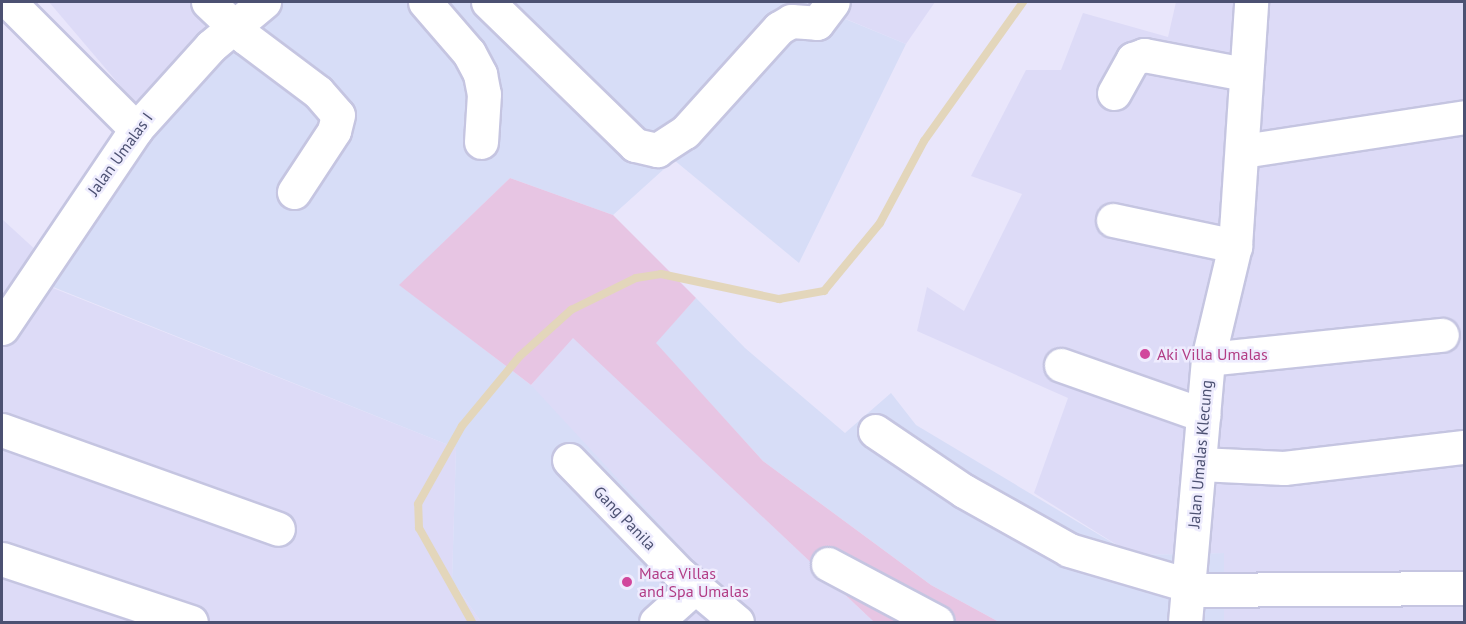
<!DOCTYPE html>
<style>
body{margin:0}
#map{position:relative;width:1466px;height:624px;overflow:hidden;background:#e9e6fb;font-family:"PT Sans",sans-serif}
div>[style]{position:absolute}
.residential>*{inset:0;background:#dddbf7}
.commercial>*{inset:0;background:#d7ddf7}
.green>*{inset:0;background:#e7c5e3}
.stream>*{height:8px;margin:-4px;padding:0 4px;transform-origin:4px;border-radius:4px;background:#e3d6bb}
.roads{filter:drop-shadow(2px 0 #c5c5e1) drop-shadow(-2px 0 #c5c5e1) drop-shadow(0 2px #c5c5e1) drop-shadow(0 -2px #c5c5e1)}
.minor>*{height:33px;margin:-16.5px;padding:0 16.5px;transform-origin:16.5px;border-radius:16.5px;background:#fff}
.dots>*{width:16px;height:16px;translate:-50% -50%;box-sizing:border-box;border:3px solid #eeecfe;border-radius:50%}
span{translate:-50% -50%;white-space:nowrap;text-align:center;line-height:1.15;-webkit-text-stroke:5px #eeecfe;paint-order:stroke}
.street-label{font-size:16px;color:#4c5172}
.hotel-label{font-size:16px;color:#b23c85}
.left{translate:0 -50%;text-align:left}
.frame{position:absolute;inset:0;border:3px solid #4c5172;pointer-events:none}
</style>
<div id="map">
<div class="residential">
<i style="clip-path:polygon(49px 2px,282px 2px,152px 123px)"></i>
<i style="clip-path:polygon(805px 2px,935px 2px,906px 44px)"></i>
<i style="clip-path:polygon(1176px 2px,1464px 2px,1464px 622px,1224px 622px,1224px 553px,1133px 555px,1034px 493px,1068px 398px,917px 331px,927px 287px,964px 311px,1022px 194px,971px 176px,1026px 70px,1061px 70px,1083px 13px,1168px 37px)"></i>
<i style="clip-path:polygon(2px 219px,51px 264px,53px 288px,456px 448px,452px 580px,481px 622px,2px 622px)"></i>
<i style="clip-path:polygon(573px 337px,874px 622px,665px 622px,531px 385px)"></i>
</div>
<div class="commercial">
<i style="clip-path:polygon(282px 2px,804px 2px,906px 44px,799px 263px,674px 160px,613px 215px,510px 178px,400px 285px,531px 385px,717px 586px,665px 622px,481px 622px,452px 580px,456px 448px,53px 287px,51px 264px,152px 123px)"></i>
<i style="clip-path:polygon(696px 298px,745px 348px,845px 433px,891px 393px,916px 425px,1133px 555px,1224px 553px,1224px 622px,999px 622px,931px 585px,763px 461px,655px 343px)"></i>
</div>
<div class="green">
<i style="clip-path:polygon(510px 178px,613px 215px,696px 298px,656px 343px,763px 461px,931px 585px,999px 622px,874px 622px,573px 338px,531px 385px,399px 285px)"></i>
</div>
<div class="stream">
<i style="left:472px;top:622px;width:108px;rotate:-119.4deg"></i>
<i style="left:419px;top:528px;width:24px;rotate:-92deg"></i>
<i style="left:418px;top:504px;width:90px;rotate:-60.6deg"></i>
<i style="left:462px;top:426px;width:91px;rotate:-50.4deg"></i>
<i style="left:520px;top:356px;width:69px;rotate:-42deg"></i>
<i style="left:571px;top:310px;width:72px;rotate:-26.2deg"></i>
<i style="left:636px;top:278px;width:25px;rotate:-9deg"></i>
<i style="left:661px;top:274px;width:121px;rotate:12deg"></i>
<i style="left:779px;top:299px;width:46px;rotate:-10.1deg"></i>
<i style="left:824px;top:291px;width:88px;rotate:-50.5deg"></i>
<i style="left:880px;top:223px;width:93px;rotate:-61.8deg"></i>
<i style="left:924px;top:141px;width:171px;rotate:-54.5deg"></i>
</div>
<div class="roads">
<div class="minor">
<i style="left:9px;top:2px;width:180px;rotate:45deg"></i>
<i style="left:208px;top:2px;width:52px;rotate:43.5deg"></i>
<i style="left:246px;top:38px;width:90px;rotate:36.9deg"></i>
<i style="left:318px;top:92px;width:30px;rotate:49deg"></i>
<i style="left:338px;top:115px;width:16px;rotate:104deg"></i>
<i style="left:334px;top:131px;width:73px;rotate:123.3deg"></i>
<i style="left:425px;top:2px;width:67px;rotate:49.2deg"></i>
<i style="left:469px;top:53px;width:24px;rotate:62deg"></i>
<i style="left:480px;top:74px;width:20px;rotate:79deg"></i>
<i style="left:484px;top:94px;width:48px;rotate:93.6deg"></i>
<i style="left:488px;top:2px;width:205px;rotate:44.2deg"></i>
<i style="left:635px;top:145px;width:23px;rotate:13deg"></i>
<i style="left:657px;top:150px;width:33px;rotate:-33deg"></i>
<i style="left:685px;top:132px;width:140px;rotate:-47.9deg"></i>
<i style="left:779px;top:28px;width:14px;rotate:-30deg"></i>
<i style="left:791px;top:21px;width:26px;rotate:4deg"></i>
<i style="left:817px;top:23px;width:26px;rotate:-53deg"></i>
<i style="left:1114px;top:93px;width:39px;rotate:-61deg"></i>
<i style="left:1133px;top:59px;width:12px;rotate:-20deg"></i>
<i style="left:1144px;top:55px;width:103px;rotate:10.7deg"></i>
<i style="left:1243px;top:151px;width:224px;rotate:-8.7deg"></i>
<i style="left:1113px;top:220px;width:125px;rotate:12deg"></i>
<i style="left:2px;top:328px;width:240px;rotate:-56deg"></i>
<i style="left:136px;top:129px;width:112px;rotate:-47.9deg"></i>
<i style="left:211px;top:46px;width:69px;rotate:-39.7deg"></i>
<i style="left:1208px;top:359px;width:235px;rotate:-5.9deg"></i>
<i style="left:1061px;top:365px;width:151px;rotate:19.4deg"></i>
<i style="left:2px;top:430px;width:293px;rotate:19.7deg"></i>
<i style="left:875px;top:431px;width:107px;rotate:34deg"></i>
<i style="left:964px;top:491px;width:120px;rotate:29.3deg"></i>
<i style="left:1069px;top:550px;width:124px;rotate:16.4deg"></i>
<i style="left:569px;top:460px;width:161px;rotate:45.8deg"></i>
<i style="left:681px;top:575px;width:73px;rotate:40deg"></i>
<i style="left:1199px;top:464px;width:85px;rotate:2.7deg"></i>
<i style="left:1284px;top:468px;width:181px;rotate:-6.7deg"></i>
<i style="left:2px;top:559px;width:199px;rotate:18.4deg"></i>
<i style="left:828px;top:564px;width:123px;rotate:28deg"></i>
<i style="left:1187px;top:590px;width:277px;rotate:-0.4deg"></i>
<i style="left:656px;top:622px;width:51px;rotate:-41.8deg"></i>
<i style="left:1185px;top:622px;width:264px;rotate:-85deg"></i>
<i style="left:1208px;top:359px;width:116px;rotate:-76.6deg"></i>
<i style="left:1235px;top:246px;width:245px;rotate:-86.2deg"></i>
</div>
</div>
<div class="dots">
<i style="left:1145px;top:354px;background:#d1479c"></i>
<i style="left:627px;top:582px;background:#d1479c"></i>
</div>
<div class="street-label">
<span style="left:120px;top:154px;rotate:-54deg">Jalan Umalas I</span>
<span style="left:1200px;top:454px;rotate:-85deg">Jalan Umalas Klecung</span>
<span style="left:625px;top:518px;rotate:46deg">Gang Panila</span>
</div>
<div class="hotel-label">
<span class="left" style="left:1157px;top:354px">Aki Villa Umalas</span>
<span class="left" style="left:639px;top:582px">Maca Villas<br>and Spa Umalas</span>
</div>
<div class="frame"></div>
</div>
